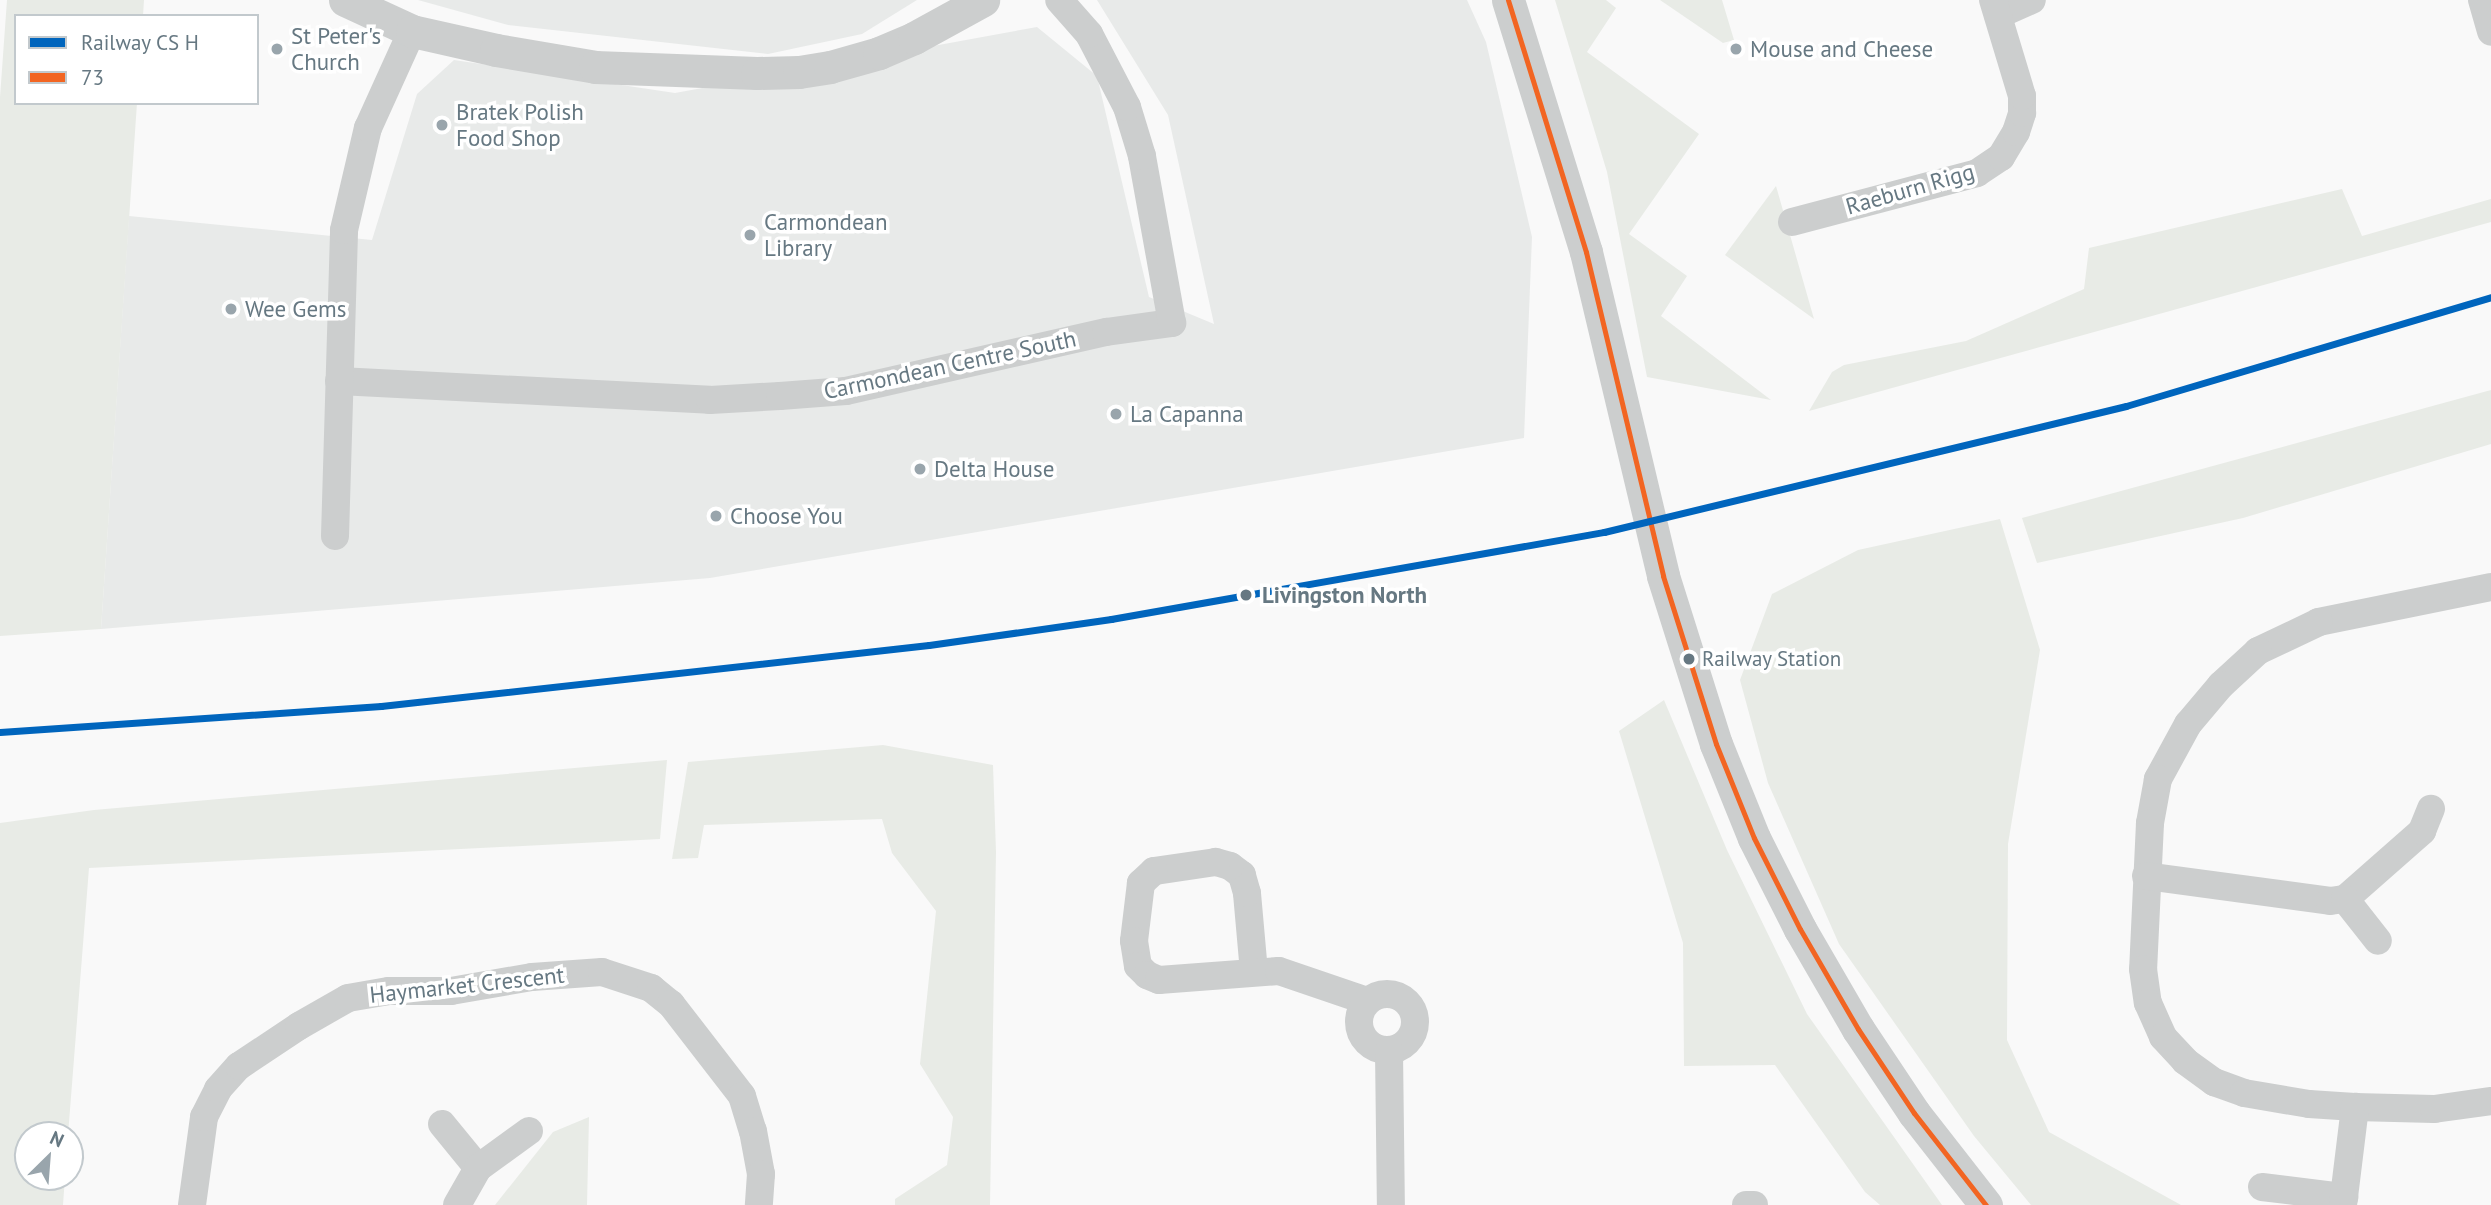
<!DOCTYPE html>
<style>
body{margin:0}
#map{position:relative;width:2491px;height:1205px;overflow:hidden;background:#f9f9f9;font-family:"PT Sans",sans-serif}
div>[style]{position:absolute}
.built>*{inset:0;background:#e8eae9}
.green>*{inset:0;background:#e8ebe6}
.minor>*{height:28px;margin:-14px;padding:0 14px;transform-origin:14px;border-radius:14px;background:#cccece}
.minor>.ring{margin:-14px;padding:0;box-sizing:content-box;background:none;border:28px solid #cccece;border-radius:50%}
.tertiary>*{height:33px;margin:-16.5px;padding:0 16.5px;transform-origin:16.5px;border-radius:16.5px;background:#cccece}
.bus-1>*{height:5px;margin:-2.5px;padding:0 2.5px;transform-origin:2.5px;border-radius:2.5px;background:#f26522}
.rail-1>*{height:7px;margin:-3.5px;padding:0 3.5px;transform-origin:3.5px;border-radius:3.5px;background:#0065bd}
.dots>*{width:19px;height:19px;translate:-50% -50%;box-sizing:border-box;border:4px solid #fff;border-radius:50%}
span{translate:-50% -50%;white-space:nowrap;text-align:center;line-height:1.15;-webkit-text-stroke:7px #fff;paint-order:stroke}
.bus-label{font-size:21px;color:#667882}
.left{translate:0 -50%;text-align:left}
.poi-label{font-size:23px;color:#667882}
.street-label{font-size:23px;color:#667882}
.stop-label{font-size:23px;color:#667882;font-weight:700}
.legend{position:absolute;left:14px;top:14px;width:245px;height:91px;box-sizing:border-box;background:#fff;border:2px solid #c2c9cd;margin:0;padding:9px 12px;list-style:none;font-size:21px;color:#667882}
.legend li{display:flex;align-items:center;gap:14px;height:35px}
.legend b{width:35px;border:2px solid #c2c9cd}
.north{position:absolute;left:14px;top:1121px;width:70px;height:70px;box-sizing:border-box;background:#fff;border:2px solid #c2c9cd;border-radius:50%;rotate:25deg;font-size:19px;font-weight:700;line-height:28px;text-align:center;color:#667882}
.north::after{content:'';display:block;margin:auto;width:24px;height:32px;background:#99a5ac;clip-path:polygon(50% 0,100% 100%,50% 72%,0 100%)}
</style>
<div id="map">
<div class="built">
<i style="clip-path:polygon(418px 0,917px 0,862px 34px,768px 54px,508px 25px)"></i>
<i style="clip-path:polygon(1097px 0,1467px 0,1486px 42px,1532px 237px,1524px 438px,710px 578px,101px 629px,129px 216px,372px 240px,417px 94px,454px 60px,675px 93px,1037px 27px,1097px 76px,1149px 297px,1214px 324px,1168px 115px)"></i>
</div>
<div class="green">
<i style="clip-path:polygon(7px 0,144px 0,143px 16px,16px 16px,16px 103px,137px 103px,101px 629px,0 636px,0 97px)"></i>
<i style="clip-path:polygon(1555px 0,1606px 0,1616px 8px,1587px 52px,1699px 134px,1629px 234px,1687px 276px,1661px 316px,1771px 400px,1647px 377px,1607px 172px)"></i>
<i style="clip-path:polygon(1660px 0,1722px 0,1734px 40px,1723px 43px)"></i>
<i style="clip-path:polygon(1776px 186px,1814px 319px,1725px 255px)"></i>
<i style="clip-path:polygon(2342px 189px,2362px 236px,2491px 199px,2491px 222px,1809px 411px,1832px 372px,1844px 365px,1966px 341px,2084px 289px,2089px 248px)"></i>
<i style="clip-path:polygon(2491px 390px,2491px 444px,2243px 518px,2037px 563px,2022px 518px)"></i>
<i style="clip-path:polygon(2000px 519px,2040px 650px,2008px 844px,2007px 1040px,2049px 1132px,2181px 1205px,2031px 1205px,1974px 1136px,1839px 944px,1768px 783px,1740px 680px,1772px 594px,1858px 550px)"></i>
<i style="clip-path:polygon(1664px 700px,1727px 850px,1807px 1014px,1942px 1205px,1880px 1205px,1865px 1192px,1775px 1065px,1684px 1066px,1683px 943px,1619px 731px)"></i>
<i style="clip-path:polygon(883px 745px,993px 765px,996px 852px,990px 1205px,895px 1205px,895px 1199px,947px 1165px,953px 1117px,920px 1064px,936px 911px,892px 853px,882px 819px,704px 825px,698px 858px,672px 859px,688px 762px)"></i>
<i style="clip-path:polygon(667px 760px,660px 839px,89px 868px,68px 1135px,28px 1135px,28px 1177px,65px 1177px,63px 1205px,0 1205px,0 823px,94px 810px)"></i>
<i style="clip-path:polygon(589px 1117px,587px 1205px,495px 1205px,553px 1132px)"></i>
</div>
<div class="minor">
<i style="left:2482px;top:0;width:33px;rotate:74deg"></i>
<i style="left:1998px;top:15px;width:37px;rotate:-24deg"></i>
<i style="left:1792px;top:222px;width:191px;rotate:-14.8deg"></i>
<i style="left:1977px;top:173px;width:29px;rotate:-34deg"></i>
<i style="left:2001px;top:157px;width:29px;rotate:-59deg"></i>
<i style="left:2016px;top:132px;width:20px;rotate:-72deg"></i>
<i style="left:2022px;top:113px;width:17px;rotate:-90deg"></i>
<i style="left:2022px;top:96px;width:100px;rotate:-106.8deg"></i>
<i style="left:339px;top:381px;width:371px;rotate:2.9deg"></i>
<i style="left:710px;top:400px;width:70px;rotate:-3.3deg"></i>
<i style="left:780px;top:396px;width:66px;rotate:-4.3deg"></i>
<i style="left:846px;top:391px;width:267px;rotate:-12.8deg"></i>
<i style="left:1106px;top:332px;width:67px;rotate:-7.8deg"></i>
<i style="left:1172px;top:323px;width:170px;rotate:-100.2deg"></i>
<i style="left:1142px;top:156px;width:51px;rotate:-107deg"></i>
<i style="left:1127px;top:107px;width:82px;rotate:-117.5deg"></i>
<i style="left:1089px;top:34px;width:45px;rotate:-131.4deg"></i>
<i style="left:335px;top:536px;width:306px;rotate:-88.3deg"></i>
<i style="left:344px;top:230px;width:105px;rotate:-76.8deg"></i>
<i style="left:368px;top:128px;width:107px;rotate:-65.6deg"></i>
<i style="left:2491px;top:587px;width:176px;rotate:168.5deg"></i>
<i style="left:2319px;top:622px;width:68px;rotate:154.6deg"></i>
<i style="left:2258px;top:651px;width:50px;rotate:137.4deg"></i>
<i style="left:2221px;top:685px;width:51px;rotate:130.2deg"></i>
<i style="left:2188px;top:724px;width:63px;rotate:118.6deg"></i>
<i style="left:2158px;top:779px;width:45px;rotate:100.3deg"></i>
<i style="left:2150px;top:823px;width:146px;rotate:92.7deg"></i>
<i style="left:2143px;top:969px;width:34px;rotate:82deg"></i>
<i style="left:2148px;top:1003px;width:37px;rotate:66deg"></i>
<i style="left:2163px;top:1037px;width:33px;rotate:47deg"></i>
<i style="left:2185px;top:1061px;width:36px;rotate:36deg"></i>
<i style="left:2214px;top:1082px;width:32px;rotate:20deg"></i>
<i style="left:2244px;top:1093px;width:66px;rotate:9.6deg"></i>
<i style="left:2309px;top:1104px;width:46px;rotate:3.7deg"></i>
<i style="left:2355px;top:1107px;width:79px;rotate:1.5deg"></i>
<i style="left:2434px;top:1109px;width:58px;rotate:-8deg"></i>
<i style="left:2146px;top:876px;width:186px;rotate:7.7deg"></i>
<i style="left:2330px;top:901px;width:15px;rotate:-8deg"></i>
<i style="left:2345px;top:899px;width:103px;rotate:-41.4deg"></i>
<i style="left:2422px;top:831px;width:24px;rotate:-68deg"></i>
<i style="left:2345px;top:899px;width:53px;rotate:51.8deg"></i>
<i style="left:1254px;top:972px;width:79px;rotate:-95.1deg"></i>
<i style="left:1247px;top:893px;width:19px;rotate:-106deg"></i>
<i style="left:1242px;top:875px;width:15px;rotate:-143deg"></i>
<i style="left:1230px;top:866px;width:15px;rotate:-164deg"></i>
<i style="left:1216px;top:862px;width:63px;rotate:171.7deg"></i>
<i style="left:1154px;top:871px;width:18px;rotate:137deg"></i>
<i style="left:1141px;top:883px;width:58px;rotate:96.9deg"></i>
<i style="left:1134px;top:941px;width:25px;rotate:81deg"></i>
<i style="left:1138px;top:966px;width:13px;rotate:45deg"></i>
<i style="left:1147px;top:975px;width:13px;rotate:23deg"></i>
<i style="left:1159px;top:980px;width:120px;rotate:-4.3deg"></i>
<i style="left:1279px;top:971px;width:93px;rotate:18.8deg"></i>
<i class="ring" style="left:1359px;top:994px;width:28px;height:28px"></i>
<i style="left:1389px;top:1051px;width:154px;rotate:89.3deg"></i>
<i style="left:442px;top:1124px;width:57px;rotate:50.7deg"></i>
<i style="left:2262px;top:1187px;width:83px;rotate:7deg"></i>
<i style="left:192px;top:1205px;width:89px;rotate:-82.2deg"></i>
<i style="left:204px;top:1117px;width:31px;rotate:-63deg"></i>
<i style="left:218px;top:1089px;width:31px;rotate:-48deg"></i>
<i style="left:239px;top:1066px;width:72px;rotate:-33.7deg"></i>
<i style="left:299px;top:1026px;width:56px;rotate:-29.7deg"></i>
<i style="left:348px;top:998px;width:42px;rotate:-9.7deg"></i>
<i style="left:389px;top:991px;width:62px"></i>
<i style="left:451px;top:991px;width:82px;rotate:-9.8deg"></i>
<i style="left:532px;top:977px;width:70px;rotate:-4.1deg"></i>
<i style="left:602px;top:972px;width:52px;rotate:18.1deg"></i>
<i style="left:651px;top:988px;width:26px;rotate:39deg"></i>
<i style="left:671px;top:1004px;width:116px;rotate:52.3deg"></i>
<i style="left:742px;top:1096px;width:37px;rotate:73deg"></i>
<i style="left:753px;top:1131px;width:44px;rotate:79.5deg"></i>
<i style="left:761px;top:1174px;width:31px;rotate:94deg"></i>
<i style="left:457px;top:1205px;width:43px;rotate:-60.4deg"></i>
<i style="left:478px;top:1168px;width:63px;rotate:-36deg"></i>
<i style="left:1746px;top:1205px;width:8px"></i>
<i style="left:2343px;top:1205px;width:99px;rotate:-83deg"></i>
</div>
<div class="tertiary">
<i style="left:345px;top:0;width:74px;rotate:24.8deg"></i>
<i style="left:412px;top:31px;width:86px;rotate:12.7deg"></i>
<i style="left:496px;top:50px;width:100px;rotate:9.7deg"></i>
<i style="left:595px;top:67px;width:162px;rotate:2.1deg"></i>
<i style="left:757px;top:73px;width:42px;rotate:-1.4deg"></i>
<i style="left:799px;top:72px;width:31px;rotate:-9deg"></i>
<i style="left:830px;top:67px;width:51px;rotate:-15.9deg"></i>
<i style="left:879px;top:53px;width:38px;rotate:-23deg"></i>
<i style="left:914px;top:38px;width:79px;rotate:-28.8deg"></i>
<i style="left:1508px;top:0;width:264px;rotate:72.8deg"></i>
<i style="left:1586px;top:252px;width:333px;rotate:76.6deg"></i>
<i style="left:1663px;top:576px;width:176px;rotate:72.5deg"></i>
<i style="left:1716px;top:744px;width:101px;rotate:68deg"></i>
<i style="left:1754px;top:838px;width:102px;rotate:63.2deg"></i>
<i style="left:1800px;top:929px;width:116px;rotate:59.9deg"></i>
<i style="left:1858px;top:1029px;width:101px;rotate:56.3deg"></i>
<i style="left:1914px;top:1113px;width:117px;rotate:52deg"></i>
</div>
<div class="bus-1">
<i style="left:1508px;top:0;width:264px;rotate:72.8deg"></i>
<i style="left:1586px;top:252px;width:333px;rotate:76.6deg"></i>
<i style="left:1663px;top:576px;width:176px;rotate:72.5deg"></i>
<i style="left:1716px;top:744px;width:101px;rotate:68deg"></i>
<i style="left:1754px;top:838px;width:102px;rotate:63.2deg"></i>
<i style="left:1800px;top:929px;width:116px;rotate:59.9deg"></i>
<i style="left:1858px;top:1029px;width:101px;rotate:56.3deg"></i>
<i style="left:1914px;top:1113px;width:117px;rotate:52deg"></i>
</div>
<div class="rail-1">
<i style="left:0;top:732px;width:382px;rotate:-3.9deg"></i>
<i style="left:381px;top:706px;width:551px;rotate:-6.35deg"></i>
<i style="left:929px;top:645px;width:184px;rotate:-8.1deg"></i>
<i style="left:1111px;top:619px;width:501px;rotate:-10.01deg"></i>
<i style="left:1604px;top:532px;width:537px;rotate:-13.57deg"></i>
<i style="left:2126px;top:406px;width:381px;rotate:-16.6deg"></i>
</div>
<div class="dots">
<i style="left:277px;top:49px;background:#99a5ac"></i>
<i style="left:1736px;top:49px;background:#99a5ac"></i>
<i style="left:442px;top:125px;background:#99a5ac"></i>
<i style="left:750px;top:235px;background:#99a5ac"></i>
<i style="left:231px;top:309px;background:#99a5ac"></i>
<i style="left:1116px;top:414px;background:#99a5ac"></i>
<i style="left:920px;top:469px;background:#99a5ac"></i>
<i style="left:716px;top:516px;background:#99a5ac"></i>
<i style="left:1246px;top:595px;background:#667882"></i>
<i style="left:1689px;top:659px;background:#667882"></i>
</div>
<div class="bus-label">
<span class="left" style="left:1702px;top:659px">Railway Station</span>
</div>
<div class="poi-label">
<span class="left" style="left:291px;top:49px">St Peter's<br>Church</span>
<span class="left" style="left:1750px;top:49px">Mouse and Cheese</span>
<span class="left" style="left:456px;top:125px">Bratek Polish<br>Food Shop</span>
<span class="left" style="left:764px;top:235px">Carmondean<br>Library</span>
<span class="left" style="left:245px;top:309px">Wee Gems</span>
<span class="left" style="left:1130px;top:414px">La Capanna</span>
<span class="left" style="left:934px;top:469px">Delta House</span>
<span class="left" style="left:730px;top:516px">Choose You</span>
</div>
<div class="street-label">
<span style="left:1910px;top:189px;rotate:-16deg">Raeburn Rigg</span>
<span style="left:950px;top:365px;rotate:-12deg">Carmondean Centre South</span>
<span style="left:467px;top:985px;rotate:-6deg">Haymarket Crescent</span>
</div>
<div class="stop-label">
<span class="left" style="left:1262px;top:595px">Livingston North</span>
</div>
<ul class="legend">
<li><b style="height:9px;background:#0065bd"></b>Railway CS H</li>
<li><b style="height:9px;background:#f26522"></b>73</li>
</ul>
<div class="north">N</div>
</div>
